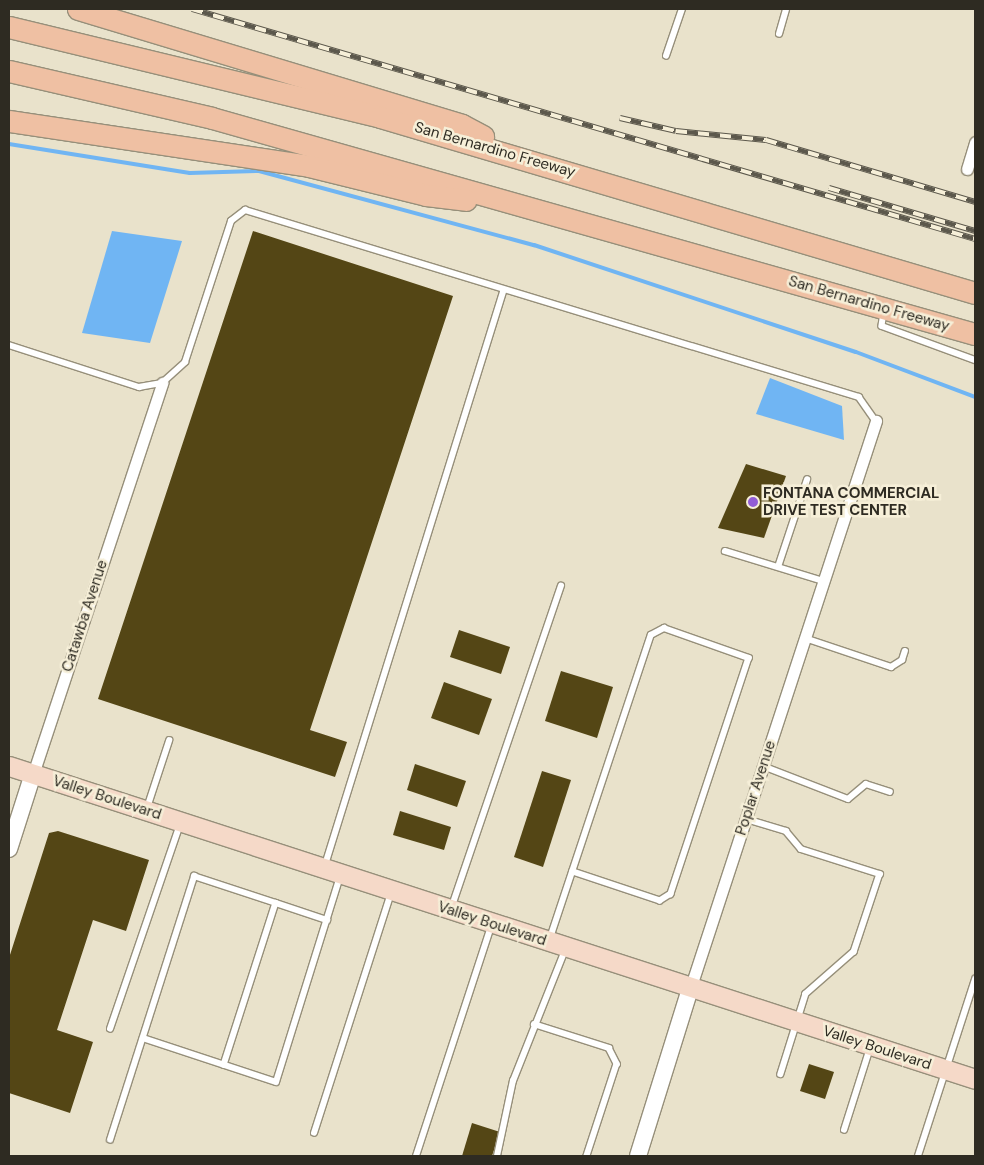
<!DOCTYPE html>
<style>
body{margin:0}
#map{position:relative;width:984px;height:1165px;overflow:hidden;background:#e9e2cb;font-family:"DM Sans",sans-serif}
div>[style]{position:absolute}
.water>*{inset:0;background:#70b5f3}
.stream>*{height:4px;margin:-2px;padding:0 2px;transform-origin:2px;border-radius:2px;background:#70b5f3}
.building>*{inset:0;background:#544615}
.roads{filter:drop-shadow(1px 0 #968f7a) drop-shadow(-1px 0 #968f7a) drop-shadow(0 1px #968f7a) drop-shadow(0 -1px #968f7a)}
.lane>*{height:5.5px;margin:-2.75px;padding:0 2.75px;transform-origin:2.75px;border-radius:2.75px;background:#fff}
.street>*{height:11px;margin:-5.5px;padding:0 5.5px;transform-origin:5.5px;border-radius:5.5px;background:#fff}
.secondary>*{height:16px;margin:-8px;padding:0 8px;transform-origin:8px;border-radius:8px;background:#fff}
.primary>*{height:19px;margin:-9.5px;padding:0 9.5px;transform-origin:9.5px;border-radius:9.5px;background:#f5d9c8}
.highway>*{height:21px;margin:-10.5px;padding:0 10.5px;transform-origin:10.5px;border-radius:10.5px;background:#efc0a3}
.rail>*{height:5.5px;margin-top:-2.75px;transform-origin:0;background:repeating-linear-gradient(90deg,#f6efd8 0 11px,#5c584c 0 22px);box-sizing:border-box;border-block:1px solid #5c584c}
.dots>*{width:14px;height:14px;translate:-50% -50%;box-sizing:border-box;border:2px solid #f6efd8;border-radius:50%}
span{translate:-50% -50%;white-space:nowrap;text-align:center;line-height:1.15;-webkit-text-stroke:5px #f6efd8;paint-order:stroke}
.street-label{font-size:15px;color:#2e2b22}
.poi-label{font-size:15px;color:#2e2b22;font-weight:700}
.left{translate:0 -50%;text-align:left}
.frame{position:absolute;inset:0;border:10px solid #2e2b22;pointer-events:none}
</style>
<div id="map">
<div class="water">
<i style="clip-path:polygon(112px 231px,182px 241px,150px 343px,82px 333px)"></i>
<i style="clip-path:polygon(770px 378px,842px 406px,844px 440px,756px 414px)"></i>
</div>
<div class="stream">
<i style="left:9px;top:144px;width:183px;rotate:9.1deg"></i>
<i style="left:190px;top:173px;width:69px;rotate:-1.7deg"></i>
<i style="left:259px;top:171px;width:285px;rotate:15.1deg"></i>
<i style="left:534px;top:245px;width:339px;rotate:18.4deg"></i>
<i style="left:856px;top:352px;width:127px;rotate:20.7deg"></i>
</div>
<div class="building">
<i style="clip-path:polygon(253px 231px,453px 296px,310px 730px,347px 742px,335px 777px,98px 699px)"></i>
<i style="clip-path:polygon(746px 464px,786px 476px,764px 538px,718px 528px)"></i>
<i style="clip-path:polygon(459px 630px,510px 647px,501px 674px,450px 657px)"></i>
<i style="clip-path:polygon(561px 671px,613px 687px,597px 738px,545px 721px)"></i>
<i style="clip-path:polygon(444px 682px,492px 699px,479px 735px,431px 718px)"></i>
<i style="clip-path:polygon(415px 764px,466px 781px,457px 807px,407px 790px)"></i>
<i style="clip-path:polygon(542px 771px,571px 780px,543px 867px,514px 857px)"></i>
<i style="clip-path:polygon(400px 811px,451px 827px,444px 850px,393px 835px)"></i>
<i style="clip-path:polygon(58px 831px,149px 860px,126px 931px,93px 920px,57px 1030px,93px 1042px,70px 1113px,9px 1093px,9px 958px,49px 833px)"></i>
<i style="clip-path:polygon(809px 1064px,834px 1072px,825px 1099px,800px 1091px)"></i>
<i style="clip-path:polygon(472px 1123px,500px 1132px,492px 1156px,462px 1156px)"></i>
</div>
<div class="roads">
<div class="lane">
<i style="left:779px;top:34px;width:26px;rotate:-74deg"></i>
<i style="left:666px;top:56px;width:50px;rotate:-71.2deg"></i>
<i style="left:884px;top:313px;width:13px;rotate:99deg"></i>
<i style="left:882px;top:326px;width:99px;rotate:20.1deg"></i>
<i style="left:9px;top:345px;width:137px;rotate:17.9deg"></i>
<i style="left:139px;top:387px;width:23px;rotate:-10deg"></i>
<i style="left:162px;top:383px;width:31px;rotate:-42deg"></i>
<i style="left:185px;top:362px;width:148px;rotate:-71.9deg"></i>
<i style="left:231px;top:221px;width:18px;rotate:-38deg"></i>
<i style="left:245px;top:210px;width:642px;rotate:16.94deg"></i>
<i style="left:859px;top:397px;width:29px;rotate:55deg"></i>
<i style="left:725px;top:551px;width:102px;rotate:17deg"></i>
<i style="left:778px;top:567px;width:92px;rotate:-71.6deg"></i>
<i style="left:805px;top:638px;width:91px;rotate:18.6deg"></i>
<i style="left:891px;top:667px;width:13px;rotate:-32deg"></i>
<i style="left:902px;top:660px;width:9px;rotate:-72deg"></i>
<i style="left:763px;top:766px;width:91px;rotate:21.2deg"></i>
<i style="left:848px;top:799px;width:23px;rotate:-40deg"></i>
<i style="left:866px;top:784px;width:25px;rotate:18deg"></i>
<i style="left:147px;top:808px;width:71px;rotate:-71.8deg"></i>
<i style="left:746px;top:819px;width:42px;rotate:16.7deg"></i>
<i style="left:786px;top:831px;width:23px;rotate:50deg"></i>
<i style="left:801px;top:849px;width:83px;rotate:17.6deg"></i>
<i style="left:880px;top:874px;width:82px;rotate:108.4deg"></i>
<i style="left:854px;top:952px;width:64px;rotate:138.8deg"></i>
<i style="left:806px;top:994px;width:84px;rotate:107.4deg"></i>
<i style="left:325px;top:865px;width:600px;rotate:-72.74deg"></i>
<i style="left:276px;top:903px;width:54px;rotate:18.4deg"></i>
<i style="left:452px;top:906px;width:338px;rotate:-71.2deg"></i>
<i style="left:550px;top:938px;width:319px;rotate:-71.6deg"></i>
<i style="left:651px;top:635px;width:15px;rotate:-28deg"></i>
<i style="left:664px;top:628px;width:90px;rotate:19.4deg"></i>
<i style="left:749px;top:658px;width:249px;rotate:108.3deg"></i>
<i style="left:671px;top:894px;width:13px;rotate:148deg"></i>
<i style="left:660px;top:901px;width:92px;rotate:-161.6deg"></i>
<i style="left:534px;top:1024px;width:79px;rotate:17.7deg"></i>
<i style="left:609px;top:1048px;width:18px;rotate:63deg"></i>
<i style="left:617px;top:1064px;width:97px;rotate:108.1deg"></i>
<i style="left:110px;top:1029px;width:217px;rotate:-71.1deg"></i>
<i style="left:143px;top:1038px;width:140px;rotate:18.3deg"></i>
<i style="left:276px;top:1082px;width:215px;rotate:-72.7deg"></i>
<i style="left:844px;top:1130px;width:86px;rotate:-72.4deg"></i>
<i style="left:314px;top:1133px;width:252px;rotate:-72.2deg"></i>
<i style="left:110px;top:1140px;width:277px;rotate:-72.3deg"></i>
<i style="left:194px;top:876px;width:86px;rotate:18.2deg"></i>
<i style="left:276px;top:903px;width:170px;rotate:107.8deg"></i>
<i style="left:416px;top:1156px;width:242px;rotate:-71.9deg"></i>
<i style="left:497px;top:1156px;width:77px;rotate:-78deg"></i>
<i style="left:513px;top:1081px;width:143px;rotate:-68.3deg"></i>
<i style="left:918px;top:1156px;width:186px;rotate:-72.1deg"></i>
</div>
<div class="street">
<i style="left:967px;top:169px;width:28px;rotate:-73deg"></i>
<i style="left:33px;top:774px;width:412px;rotate:-71.7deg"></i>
<i style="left:690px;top:989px;width:598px;rotate:-71.87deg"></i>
</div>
<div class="secondary">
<i style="left:9px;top:849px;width:79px;rotate:-72.3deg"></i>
<i style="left:638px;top:1156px;width:175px;rotate:-72.7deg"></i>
</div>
<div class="primary">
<i style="left:9px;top:766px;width:1015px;rotate:17.95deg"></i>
</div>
<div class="highway">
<i style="left:78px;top:9px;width:401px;rotate:16.8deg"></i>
<i style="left:462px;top:125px;width:24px;rotate:28deg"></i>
<i style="left:9px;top:27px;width:382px;rotate:13.6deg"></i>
<i style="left:380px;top:117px;width:620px;rotate:16.48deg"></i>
<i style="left:9px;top:71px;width:208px;rotate:13deg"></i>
<i style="left:212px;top:118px;width:793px;rotate:15.81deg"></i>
<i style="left:9px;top:121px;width:303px;rotate:8.5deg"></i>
<i style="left:309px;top:166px;width:121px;rotate:13.9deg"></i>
<i style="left:426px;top:195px;width:40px;rotate:7.1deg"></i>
</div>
</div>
<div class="rail">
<i style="left:192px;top:9px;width:816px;rotate:16.37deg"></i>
<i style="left:620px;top:118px;width:57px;rotate:13.1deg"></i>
<i style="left:676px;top:131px;width:90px;rotate:5.7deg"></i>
<i style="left:766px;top:140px;width:218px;rotate:16.5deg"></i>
<i style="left:829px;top:188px;width:152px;rotate:16.4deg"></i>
</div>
<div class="dots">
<i style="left:753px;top:502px;background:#925dd6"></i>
</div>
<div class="street-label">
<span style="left:495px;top:150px;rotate:16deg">San Bernardino Freeway</span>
<span style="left:869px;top:304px;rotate:16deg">San Bernardino Freeway</span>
<span style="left:85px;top:616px;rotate:-72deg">Catawba Avenue</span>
<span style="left:756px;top:788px;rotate:-72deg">Poplar Avenue</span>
<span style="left:107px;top:798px;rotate:18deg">Valley Boulevard</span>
<span style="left:492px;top:924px;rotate:18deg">Valley Boulevard</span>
<span style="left:877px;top:1048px;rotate:18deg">Valley Boulevard</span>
</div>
<div class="poi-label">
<span class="left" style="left:763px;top:502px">FONTANA COMMERCIAL<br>DRIVE TEST CENTER</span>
</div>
<div class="frame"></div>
</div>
